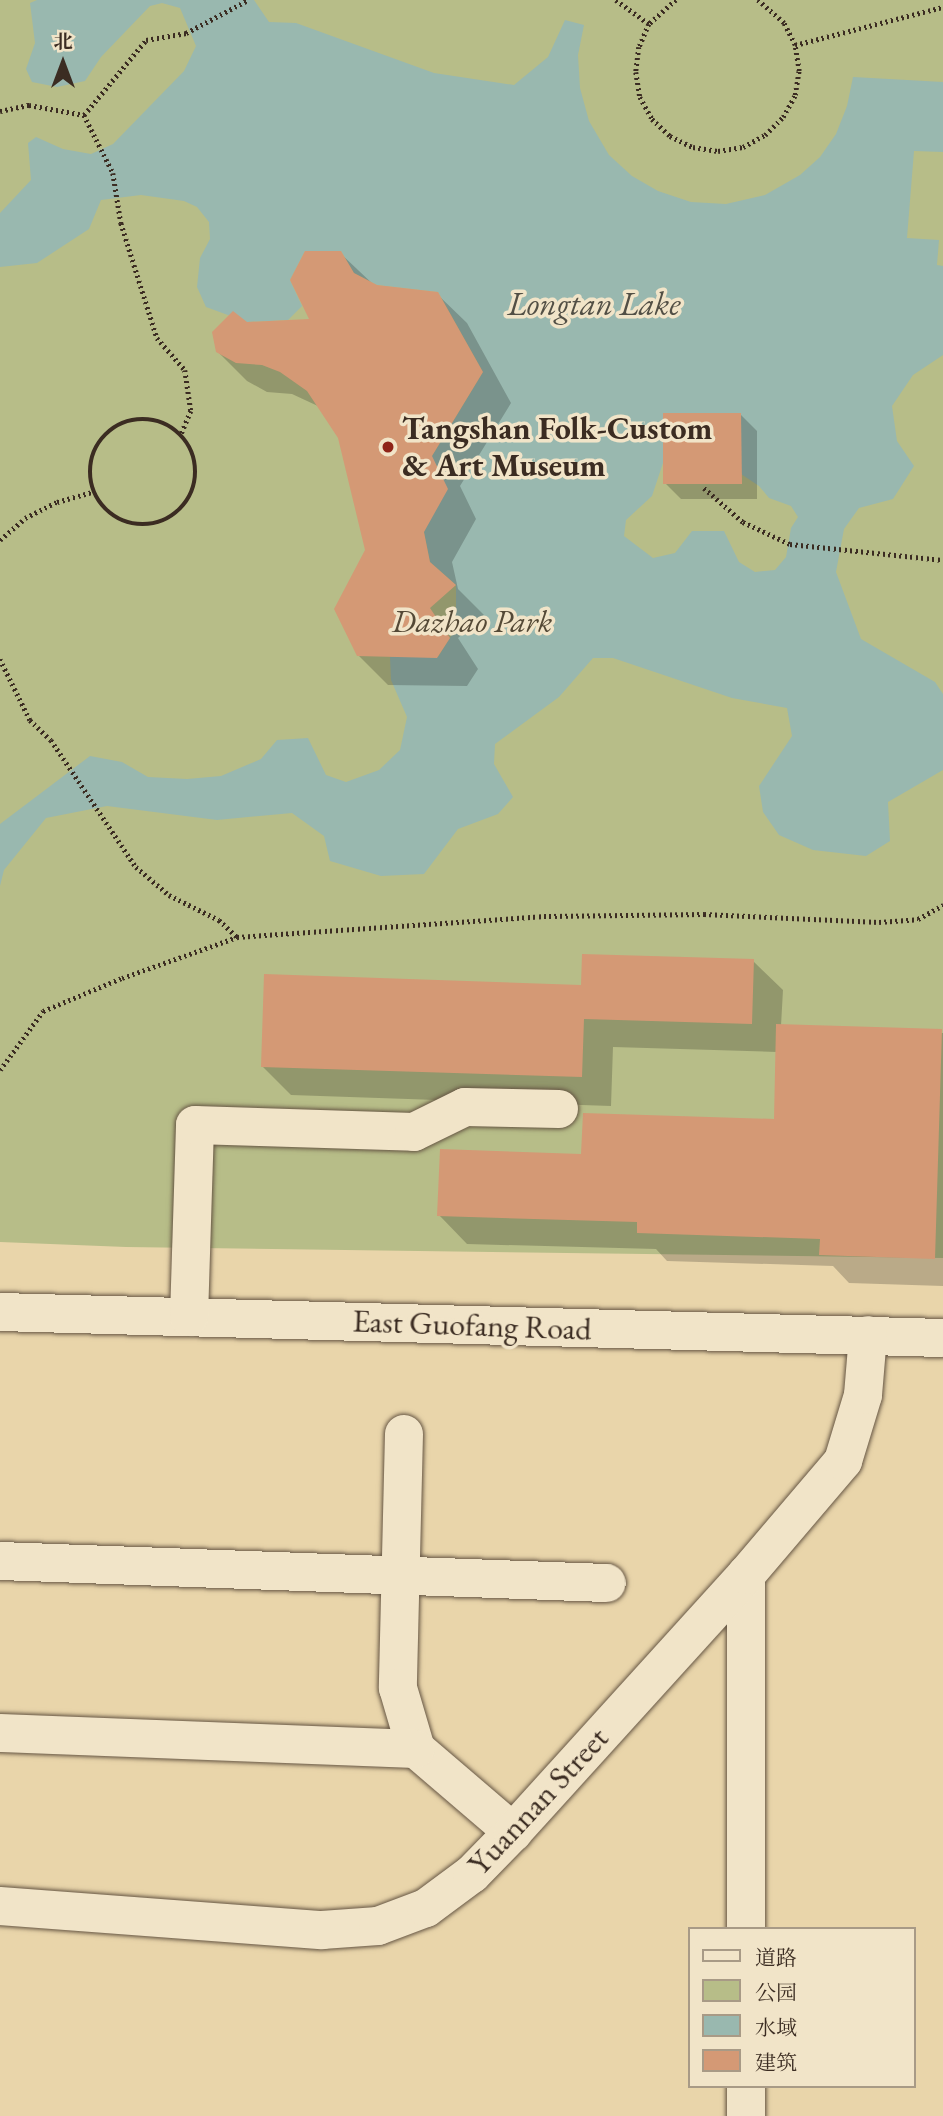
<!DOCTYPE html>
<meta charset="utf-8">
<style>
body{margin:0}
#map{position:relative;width:943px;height:2116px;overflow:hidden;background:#e9d5aa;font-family:"EB Garamond","Noto Serif SC",serif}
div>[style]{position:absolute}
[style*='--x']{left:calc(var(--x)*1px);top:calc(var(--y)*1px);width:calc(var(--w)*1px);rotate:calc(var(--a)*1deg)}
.green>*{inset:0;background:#b7bd88}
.water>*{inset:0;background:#99b8af}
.shadow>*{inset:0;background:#0003}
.building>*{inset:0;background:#d49975}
.path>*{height:4.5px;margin-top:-2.25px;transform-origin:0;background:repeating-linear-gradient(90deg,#3b2c22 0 2px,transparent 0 5.5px)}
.path>.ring{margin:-2.25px;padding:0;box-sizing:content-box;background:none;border:4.5px solid #3b2c22;border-radius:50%}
.roads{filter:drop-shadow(0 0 2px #665644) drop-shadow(0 0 2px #665644)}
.minor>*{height:38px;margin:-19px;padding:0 19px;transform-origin:19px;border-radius:19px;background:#f1e4c8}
.dots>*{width:19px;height:19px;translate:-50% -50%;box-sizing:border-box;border:4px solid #f1e4c8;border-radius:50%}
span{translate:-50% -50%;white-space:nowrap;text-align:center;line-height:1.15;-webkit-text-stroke:7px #f1e4c8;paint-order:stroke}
.poi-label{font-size:32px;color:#3b2c22;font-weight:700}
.left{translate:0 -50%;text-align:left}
.park-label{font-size:32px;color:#544936;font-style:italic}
.street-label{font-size:32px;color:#3b2c22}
.water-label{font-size:33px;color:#524f45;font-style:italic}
.legend{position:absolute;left:688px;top:1927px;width:228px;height:161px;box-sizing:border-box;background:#f1e4c8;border:2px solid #a89a86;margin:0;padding:9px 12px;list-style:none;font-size:21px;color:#3b2c22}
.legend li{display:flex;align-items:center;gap:14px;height:35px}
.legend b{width:35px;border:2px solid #a89a86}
.north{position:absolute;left:28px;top:28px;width:70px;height:70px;-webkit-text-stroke:5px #f1e4c8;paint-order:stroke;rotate:0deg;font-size:19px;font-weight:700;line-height:28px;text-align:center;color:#3b2c22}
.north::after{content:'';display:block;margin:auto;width:24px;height:32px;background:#3b2c22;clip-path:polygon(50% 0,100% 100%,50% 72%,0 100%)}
</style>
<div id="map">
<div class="green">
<div style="clip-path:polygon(0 0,943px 0,943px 1258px,126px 1247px,0 1242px)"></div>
</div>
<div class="water">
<div style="clip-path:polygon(evenodd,37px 0,254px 0,269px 22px,296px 23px,434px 73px,514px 85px,548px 57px,565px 20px,584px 25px,578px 55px,580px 88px,589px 121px,609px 155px,632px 176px,658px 191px,691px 202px,726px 204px,765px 195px,800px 175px,820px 157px,836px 134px,847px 106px,853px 77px,943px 82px,943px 152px,914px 151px,907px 238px,939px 240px,937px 265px,943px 266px,943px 355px,913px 375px,892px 406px,897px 441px,914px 466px,893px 499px,859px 508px,844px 529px,836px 572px,861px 639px,935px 682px,943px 694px,943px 770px,888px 802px,890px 841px,866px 856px,813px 850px,779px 835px,763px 812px,759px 786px,792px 736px,787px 708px,732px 698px,613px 658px,593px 658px,559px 697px,495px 744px,494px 764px,513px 797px,498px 814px,458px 829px,424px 874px,381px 876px,330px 861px,324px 836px,292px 813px,217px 820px,107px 806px,46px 818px,4px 870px,0 886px,0 824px,90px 756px,122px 762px,148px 777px,187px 779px,221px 776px,261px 759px,277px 740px,308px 738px,326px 775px,346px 782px,379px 770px,400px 750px,407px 717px,391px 680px,390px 657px,438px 657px,453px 633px,456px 607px,456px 585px,430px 562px,424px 532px,433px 513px,432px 456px,483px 372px,438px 292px,377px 285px,354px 273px,341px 251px,305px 251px,290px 280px,302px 306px,288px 320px,247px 322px,206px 307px,197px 287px,200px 258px,210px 239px,209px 222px,197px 207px,184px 201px,141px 195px,101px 200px,89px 229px,37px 263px,0 267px,0 213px,31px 180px,28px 143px,36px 137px,63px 149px,91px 154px,113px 144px,184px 71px,196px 46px,180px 8px,162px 3px,150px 6px,101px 57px,85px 81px,57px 87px,32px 82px,26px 69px,35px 43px,30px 3px,37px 0,741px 413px,741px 474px,759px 486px,769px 498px,791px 506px,798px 517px,791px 528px,786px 557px,775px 570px,755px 572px,739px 562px,724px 531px,692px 531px,675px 553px,653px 558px,624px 536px,626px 520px,652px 496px,664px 460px,741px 413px)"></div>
</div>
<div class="shadow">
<div style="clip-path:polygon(340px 253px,376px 287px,437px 294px,467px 323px,511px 403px,460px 486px,476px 519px,452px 562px,458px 589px,484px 615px,458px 638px,478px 669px,467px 686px,388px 685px,358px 655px,366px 550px,339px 437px,320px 407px,292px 394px,267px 392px,247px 381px,218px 352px,247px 324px,311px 321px)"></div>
<div style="clip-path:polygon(741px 415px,757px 431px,757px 499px,681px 499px,665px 483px)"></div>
<div style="clip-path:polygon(753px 961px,783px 990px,781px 1026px,943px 1033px,943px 1286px,849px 1283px,833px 1266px,667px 1261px,656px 1249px,467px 1244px,439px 1215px,583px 1156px,775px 1121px,777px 1052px,613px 1047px,611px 1106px,291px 1095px,262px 1066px,582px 987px)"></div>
</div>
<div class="building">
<div style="clip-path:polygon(305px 251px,341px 251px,354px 273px,377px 285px,438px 292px,483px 372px,432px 456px,448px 489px,424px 532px,430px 562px,456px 585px,430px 608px,450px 638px,437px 658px,357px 656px,334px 609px,365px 550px,338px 438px,307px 391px,280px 372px,262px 365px,236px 363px,216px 352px,212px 332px,233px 311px,247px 322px,309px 319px,290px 280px)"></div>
<div style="clip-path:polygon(663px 413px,741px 413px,742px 484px,663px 484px)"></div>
<div style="clip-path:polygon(582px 954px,754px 959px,752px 1024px,584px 1019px,582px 1077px,261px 1067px,264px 974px,581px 985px)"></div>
<div style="clip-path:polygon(776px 1024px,942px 1029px,935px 1259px,819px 1255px,820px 1239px,637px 1233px,637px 1222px,437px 1216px,440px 1149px,581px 1154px,583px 1113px,774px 1119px)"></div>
</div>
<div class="path">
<div style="--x:616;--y:0;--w:41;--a:36"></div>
<div style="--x:676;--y:0;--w:36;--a:138"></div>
<div style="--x:649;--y:24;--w:25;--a:113"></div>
<div style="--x:639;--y:47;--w:25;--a:97"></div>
<div style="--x:636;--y:72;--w:25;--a:81"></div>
<div style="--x:640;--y:97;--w:25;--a:61"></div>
<div style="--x:652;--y:119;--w:25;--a:43"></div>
<div style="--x:670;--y:136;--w:25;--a:26"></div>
<div style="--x:693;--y:147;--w:25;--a:9"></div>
<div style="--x:718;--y:151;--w:25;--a:-9"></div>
<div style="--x:743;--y:147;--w:25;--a:-29"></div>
<div style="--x:765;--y:135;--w:25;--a:-45"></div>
<div style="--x:783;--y:117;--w:25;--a:-61"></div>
<div style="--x:795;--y:95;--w:24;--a:-81"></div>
<div style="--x:799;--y:71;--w:26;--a:-99"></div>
<div style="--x:795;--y:45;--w:25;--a:-117"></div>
<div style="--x:784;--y:23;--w:35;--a:-139"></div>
<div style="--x:795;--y:45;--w:153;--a:-14.4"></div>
<div style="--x:0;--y:111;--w:30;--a:-12"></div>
<div style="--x:29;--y:105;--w:56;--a:10.3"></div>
<div style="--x:84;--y:115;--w:97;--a:-50.4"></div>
<div style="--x:146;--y:40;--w:41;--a:-9.9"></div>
<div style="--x:186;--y:33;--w:70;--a:-28"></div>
<div style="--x:84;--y:115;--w:65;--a:63.4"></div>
<div style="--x:113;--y:173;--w:51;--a:80.9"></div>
<div style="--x:121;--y:223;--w:121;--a:72.6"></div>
<div style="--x:157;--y:338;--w:43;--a:48.8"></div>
<div style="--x:185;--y:370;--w:41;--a:81.7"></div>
<div style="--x:191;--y:411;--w:25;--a:113"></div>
<div class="ring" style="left:90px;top:419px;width:101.5px;height:101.5px"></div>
<div style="--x:704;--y:488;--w:52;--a:41.1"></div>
<div style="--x:743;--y:522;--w:52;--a:25.1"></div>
<div style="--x:790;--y:544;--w:154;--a:6"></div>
<div style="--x:0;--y:540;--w:33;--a:-41"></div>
<div style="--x:25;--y:518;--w:36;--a:-27"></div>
<div style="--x:57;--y:502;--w:37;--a:-16"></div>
<div style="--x:0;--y:659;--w:68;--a:63.8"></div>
<div style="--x:30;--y:720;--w:29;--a:44"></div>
<div style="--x:51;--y:740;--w:153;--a:56.2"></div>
<div style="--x:136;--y:867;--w:43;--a:40.3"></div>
<div style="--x:169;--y:895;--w:56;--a:26.6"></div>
<div style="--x:219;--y:920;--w:25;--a:43"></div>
<div style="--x:0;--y:1070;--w:73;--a:-53.9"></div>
<div style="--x:43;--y:1011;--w:86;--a:-22.7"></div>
<div style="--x:122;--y:978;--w:122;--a:-19.6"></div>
<div style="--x:237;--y:937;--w:313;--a:-3.9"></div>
<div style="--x:549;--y:916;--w:155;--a:-0.7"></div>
<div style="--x:704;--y:914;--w:175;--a:2.6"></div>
<div style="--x:879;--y:922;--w:39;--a:-4"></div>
<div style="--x:918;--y:919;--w:29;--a:-29"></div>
</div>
<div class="roads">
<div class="minor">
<div style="--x:0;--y:1312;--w:943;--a:1.58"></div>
<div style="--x:189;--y:1317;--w:192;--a:-88.2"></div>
<div style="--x:195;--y:1125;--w:219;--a:1.8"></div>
<div style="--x:414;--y:1132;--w:57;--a:-26.1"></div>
<div style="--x:465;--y:1107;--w:94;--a:1.2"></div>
<div style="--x:404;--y:1434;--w:254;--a:91.4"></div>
<div style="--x:398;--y:1688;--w:64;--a:73.6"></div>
<div style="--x:416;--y:1749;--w:128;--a:40.6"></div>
<div style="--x:0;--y:1561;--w:607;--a:2.08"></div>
<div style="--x:746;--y:1575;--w:354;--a:90"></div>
<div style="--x:0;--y:1733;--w:416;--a:2.2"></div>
<div style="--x:0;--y:1906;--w:323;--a:4.3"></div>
<div style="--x:322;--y:1930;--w:56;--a:-4.1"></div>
<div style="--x:378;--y:1926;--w:51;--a:-20.6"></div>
<div style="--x:426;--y:1908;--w:57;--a:-36.5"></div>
<div style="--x:472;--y:1874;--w:59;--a:-45.7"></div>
<div style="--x:513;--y:1832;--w:347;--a:-47.8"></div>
<div style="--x:746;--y:1575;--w:150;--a:-49.6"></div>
<div style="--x:843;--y:1461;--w:69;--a:-73.1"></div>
<div style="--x:863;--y:1395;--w:60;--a:-85.2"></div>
<div style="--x:746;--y:2086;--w:30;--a:90"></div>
</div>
</div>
<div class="dots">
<div style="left:388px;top:447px;background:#8f2418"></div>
</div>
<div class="poi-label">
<span class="left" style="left:402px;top:447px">Tangshan Folk-Custom<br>&amp; Art Museum</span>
</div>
<div class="park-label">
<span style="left:472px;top:621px">Dazhao Park</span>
</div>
<div class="street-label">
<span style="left:472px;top:1325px;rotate:2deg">East Guofang Road</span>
<span style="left:538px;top:1801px;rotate:-47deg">Yuannan Street</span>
</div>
<div class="water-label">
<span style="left:594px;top:304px">Longtan Lake</span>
</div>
<ul class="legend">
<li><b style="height:9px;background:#f1e4c8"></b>道路</li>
<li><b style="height:19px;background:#b7bd88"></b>公园</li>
<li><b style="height:19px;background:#99b8af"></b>水域</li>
<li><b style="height:19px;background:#d49975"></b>建筑</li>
</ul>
<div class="north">北</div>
</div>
